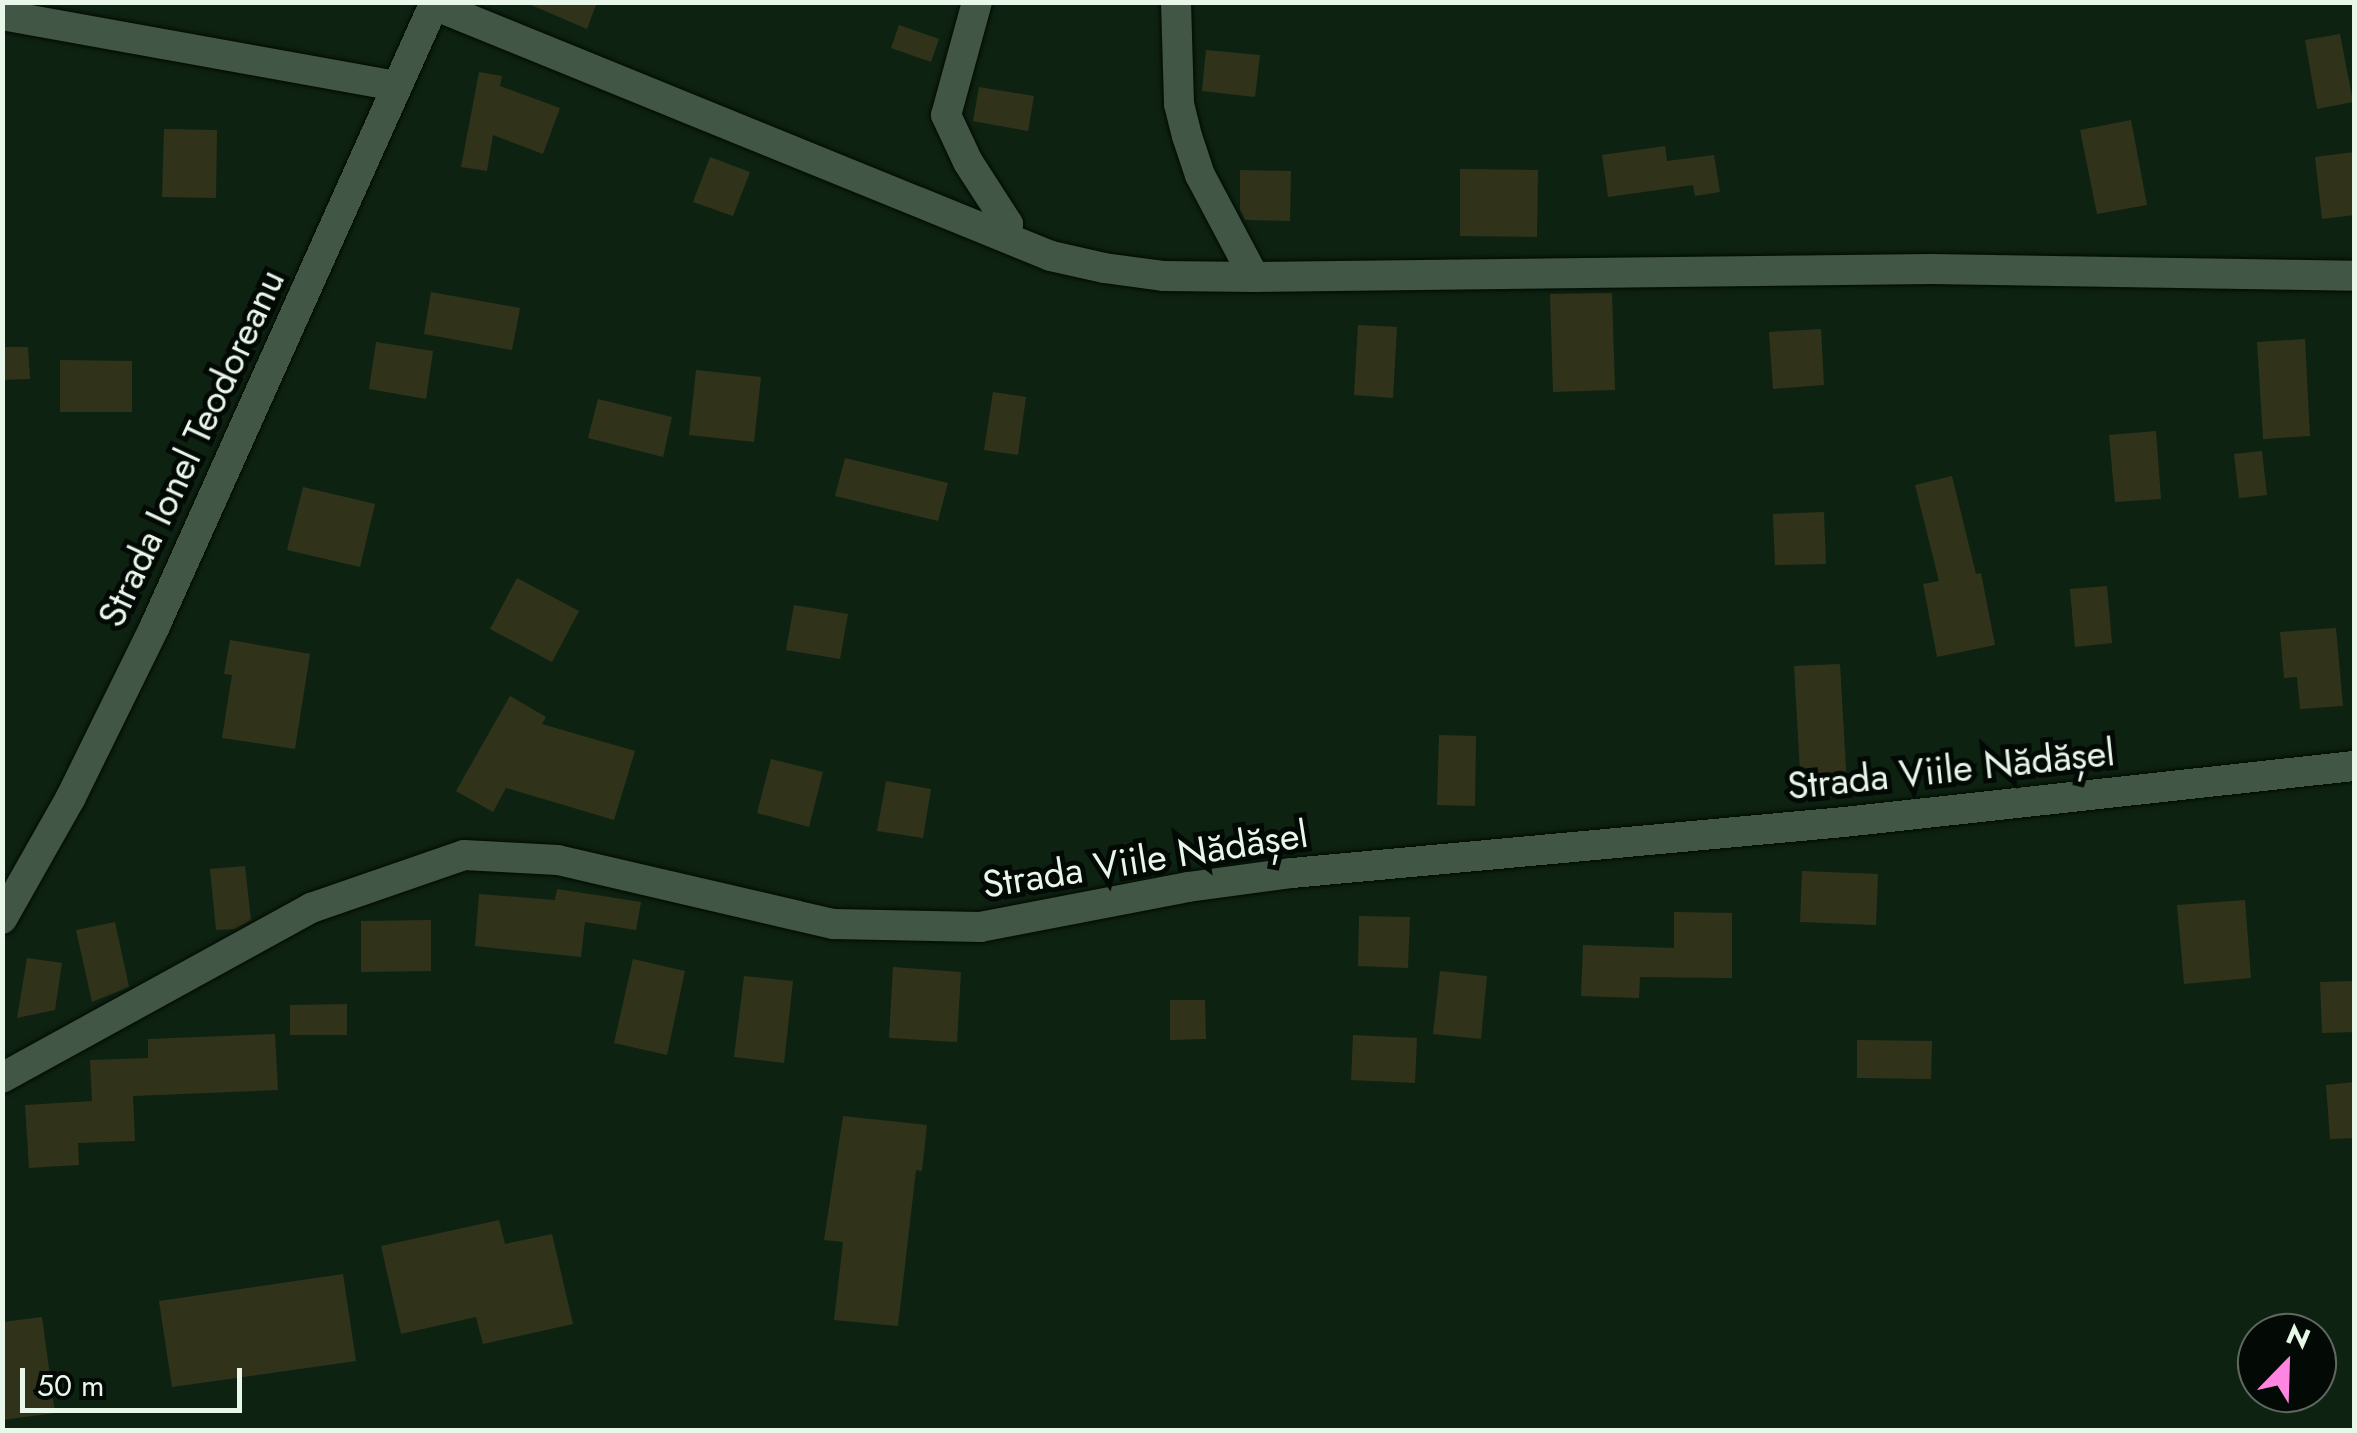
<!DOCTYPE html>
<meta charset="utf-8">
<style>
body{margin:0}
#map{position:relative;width:2357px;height:1433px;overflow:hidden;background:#0e2212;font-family:Jost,sans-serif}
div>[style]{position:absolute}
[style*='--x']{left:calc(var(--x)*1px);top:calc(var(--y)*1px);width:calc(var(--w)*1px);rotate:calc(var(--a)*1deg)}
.building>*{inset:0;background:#30331a}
.roads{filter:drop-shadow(0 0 2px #000b01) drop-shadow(0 0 2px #000b01)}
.street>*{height:30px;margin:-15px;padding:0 15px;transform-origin:15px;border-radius:15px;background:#415644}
span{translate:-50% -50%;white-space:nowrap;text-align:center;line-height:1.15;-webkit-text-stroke:10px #030904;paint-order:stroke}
.street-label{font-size:38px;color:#e9f6ea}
.frame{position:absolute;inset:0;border:5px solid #e9f6ea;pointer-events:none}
.north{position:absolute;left:2237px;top:1313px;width:100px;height:100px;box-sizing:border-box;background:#030904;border:2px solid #5f6860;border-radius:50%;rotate:23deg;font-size:28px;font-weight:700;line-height:40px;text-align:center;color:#e9f6ea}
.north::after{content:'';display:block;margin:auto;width:35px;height:45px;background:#fe85e0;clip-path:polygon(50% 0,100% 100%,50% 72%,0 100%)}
.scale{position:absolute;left:20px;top:1368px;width:222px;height:45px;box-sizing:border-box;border:5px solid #e9f6ea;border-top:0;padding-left:12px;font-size:30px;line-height:35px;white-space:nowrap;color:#e9f6ea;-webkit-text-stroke:8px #030904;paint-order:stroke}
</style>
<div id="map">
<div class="building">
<div style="clip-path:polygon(524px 2px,597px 2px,587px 29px)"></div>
<div style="clip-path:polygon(899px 25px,939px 39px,931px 62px,891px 48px)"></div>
<div style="clip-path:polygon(2340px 34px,2353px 102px,2317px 109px,2305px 40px)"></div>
<div style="clip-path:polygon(1206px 50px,1260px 55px,1255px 97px,1202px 91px)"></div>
<div style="clip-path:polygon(479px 72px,502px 76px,500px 86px,560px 108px,543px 154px,493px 135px,487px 171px,461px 167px)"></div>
<div style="clip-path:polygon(979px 87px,1034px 96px,1028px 131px,973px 121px)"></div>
<div style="clip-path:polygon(2131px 120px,2147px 205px,2097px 214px,2080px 130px)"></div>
<div style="clip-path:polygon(164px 129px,217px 130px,216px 198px,162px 197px)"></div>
<div style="clip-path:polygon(1665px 146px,1667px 161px,1714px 155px,1720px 192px,1695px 196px,1693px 185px,1608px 197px,1602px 155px)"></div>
<div style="clip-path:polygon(2354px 152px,2354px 215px,2322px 219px,2315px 157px)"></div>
<div style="clip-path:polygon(710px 157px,750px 172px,733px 216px,693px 202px)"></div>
<div style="clip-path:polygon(1460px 169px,1538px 170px,1537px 237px,1460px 236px)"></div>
<div style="clip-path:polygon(1240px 170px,1291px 171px,1290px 221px,1245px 220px,1240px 210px)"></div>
<div style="clip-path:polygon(431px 292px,520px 308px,512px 350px,424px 334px)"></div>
<div style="clip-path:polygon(1612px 293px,1615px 390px,1553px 392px,1550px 294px)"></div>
<div style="clip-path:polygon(1358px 325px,1397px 327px,1393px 398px,1354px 395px)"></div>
<div style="clip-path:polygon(1821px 329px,1824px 385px,1773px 389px,1769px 332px)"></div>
<div style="clip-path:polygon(2305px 339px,2310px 436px,2263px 439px,2257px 342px)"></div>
<div style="clip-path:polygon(376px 342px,433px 351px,426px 399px,369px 389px)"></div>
<div style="clip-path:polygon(2px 347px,28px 347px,30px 379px,2px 380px)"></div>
<div style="clip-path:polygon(60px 360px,132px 361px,132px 412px,60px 412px)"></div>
<div style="clip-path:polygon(696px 370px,761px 377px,754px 442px,689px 435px)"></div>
<div style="clip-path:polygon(993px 392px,1026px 397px,1018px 455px,984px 450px)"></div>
<div style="clip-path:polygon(598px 399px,672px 417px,663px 457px,588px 438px)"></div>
<div style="clip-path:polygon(2156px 431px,2161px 499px,2115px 502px,2109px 435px)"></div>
<div style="clip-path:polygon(2262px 451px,2267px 495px,2239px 498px,2234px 454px)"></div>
<div style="clip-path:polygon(845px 458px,948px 483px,938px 521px,835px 496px)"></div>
<div style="clip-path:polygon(1952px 476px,1976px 574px,1981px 573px,1995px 645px,1937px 657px,1923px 584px,1939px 581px,1915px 485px)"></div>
<div style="clip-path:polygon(303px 487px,375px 504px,360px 567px,287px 550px)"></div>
<div style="clip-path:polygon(1824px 512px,1826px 564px,1775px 565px,1773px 514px)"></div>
<div style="clip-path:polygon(517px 578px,579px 611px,552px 662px,490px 629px)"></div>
<div style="clip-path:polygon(2107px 586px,2112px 643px,2075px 647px,2070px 589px)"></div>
<div style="clip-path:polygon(794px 605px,848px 614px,840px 659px,786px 650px)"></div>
<div style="clip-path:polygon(2336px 628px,2343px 706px,2300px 709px,2297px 677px,2284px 678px,2280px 632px)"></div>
<div style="clip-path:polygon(230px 640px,310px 654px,295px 749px,222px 738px,232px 675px,224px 674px)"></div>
<div style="clip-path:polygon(1840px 664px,1847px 786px,1801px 789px,1794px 666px)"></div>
<div style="clip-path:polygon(510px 696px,546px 717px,542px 724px,635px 751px,614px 820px,506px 788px,493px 812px,456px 791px)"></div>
<div style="clip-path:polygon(1439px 735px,1476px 736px,1475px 806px,1437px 805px)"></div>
<div style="clip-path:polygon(771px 759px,823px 772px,809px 827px,757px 813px)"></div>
<div style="clip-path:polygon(886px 781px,931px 789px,923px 838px,877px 831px)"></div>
<div style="clip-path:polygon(245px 866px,251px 920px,235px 929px,216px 930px,210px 869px)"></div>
<div style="clip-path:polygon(1802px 871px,1878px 874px,1876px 925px,1800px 922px)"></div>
<div style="clip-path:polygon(557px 889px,641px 902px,636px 930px,585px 922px,581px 957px,475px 946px,479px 894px,555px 900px)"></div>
<div style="clip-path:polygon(2245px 900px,2251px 978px,2184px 984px,2177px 905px)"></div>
<div style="clip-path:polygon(1674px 912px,1732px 913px,1732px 978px,1640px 977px,1639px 998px,1581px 996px,1583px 945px,1674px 948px)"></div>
<div style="clip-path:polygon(1359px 916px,1410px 917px,1408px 968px,1358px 966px)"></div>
<div style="clip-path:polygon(431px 920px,431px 971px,361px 972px,361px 921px)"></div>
<div style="clip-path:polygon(115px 922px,129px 987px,92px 1002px,76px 930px)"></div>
<div style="clip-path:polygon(27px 958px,62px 963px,55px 1010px,17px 1018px)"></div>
<div style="clip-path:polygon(633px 959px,685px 971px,667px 1055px,614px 1043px)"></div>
<div style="clip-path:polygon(893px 967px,961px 972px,957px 1042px,889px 1038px)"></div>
<div style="clip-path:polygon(1440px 971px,1487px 976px,1481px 1039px,1433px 1034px)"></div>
<div style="clip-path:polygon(744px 976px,793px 981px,784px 1063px,734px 1057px)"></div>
<div style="clip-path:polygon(2354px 981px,2354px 1032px,2322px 1033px,2320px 982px)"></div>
<div style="clip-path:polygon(1170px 1000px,1205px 1000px,1206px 1039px,1170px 1040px)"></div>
<div style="clip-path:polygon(347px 1004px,347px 1035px,290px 1035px,290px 1005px)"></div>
<div style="clip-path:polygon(275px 1034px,278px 1090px,133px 1096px,135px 1141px,78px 1143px,79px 1165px,29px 1168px,25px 1105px,92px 1101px,90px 1060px,148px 1058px,148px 1039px)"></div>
<div style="clip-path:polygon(1353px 1035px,1417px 1038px,1415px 1083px,1351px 1080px)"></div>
<div style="clip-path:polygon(1857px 1040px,1932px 1041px,1931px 1079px,1857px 1078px)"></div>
<div style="clip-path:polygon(2354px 1082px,2354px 1138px,2330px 1139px,2326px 1085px)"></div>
<div style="clip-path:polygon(843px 1116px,927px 1125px,922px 1171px,916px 1170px,898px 1326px,834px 1320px,843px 1242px,824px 1240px)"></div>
<div style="clip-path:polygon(499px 1220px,505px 1244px,552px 1234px,573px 1324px,483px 1344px,476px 1317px,401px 1334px,381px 1246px)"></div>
<div style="clip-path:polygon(343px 1274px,356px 1361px,172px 1387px,159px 1301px)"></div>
<div style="clip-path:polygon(42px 1317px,55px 1413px,2px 1420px,2px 1322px)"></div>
</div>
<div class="roads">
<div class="street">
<div style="--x:977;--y:2;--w:117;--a:105.3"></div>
<div style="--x:946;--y:115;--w:52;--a:64.9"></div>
<div style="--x:968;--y:162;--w:74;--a:57.2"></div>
<div style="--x:1008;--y:224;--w:12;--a:104"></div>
<div style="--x:1176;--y:2;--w:102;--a:88.3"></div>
<div style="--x:1179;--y:104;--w:33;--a:76"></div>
<div style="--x:1187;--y:136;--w:41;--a:71.6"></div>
<div style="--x:1200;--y:175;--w:115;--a:62.1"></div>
<div style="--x:434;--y:5;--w:666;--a:22.14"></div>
<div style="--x:1051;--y:256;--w:54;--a:12.8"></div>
<div style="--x:1104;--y:268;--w:61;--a:7.6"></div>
<div style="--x:1164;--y:276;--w:90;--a:0.6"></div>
<div style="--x:1254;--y:277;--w:677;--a:-0.68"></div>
<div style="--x:1931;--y:269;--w:423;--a:0.9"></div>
<div style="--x:2;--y:15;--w:401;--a:10.2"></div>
<div style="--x:2;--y:919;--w:140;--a:-60.5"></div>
<div style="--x:71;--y:797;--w:191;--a:-63.8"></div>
<div style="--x:155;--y:626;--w:684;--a:-65.83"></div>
<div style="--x:2;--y:1078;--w:353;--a:-28.8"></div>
<div style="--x:311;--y:908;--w:162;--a:-19.1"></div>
<div style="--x:464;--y:855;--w:94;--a:3"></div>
<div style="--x:558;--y:860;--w:283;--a:13.1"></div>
<div style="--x:834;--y:924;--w:146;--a:1.2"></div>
<div style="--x:980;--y:927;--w:212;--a:-10.9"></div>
<div style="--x:1188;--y:887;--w:105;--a:-7.7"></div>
<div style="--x:1292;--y:873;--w:554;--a:-5.28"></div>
<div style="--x:1844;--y:822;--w:513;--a:-6.27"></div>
</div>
</div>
<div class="street-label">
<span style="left:191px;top:448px;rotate:-65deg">Strada Ionel Teodoreanu</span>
<span style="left:1951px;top:769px;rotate:-6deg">Strada Viile Nădășel</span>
<span style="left:1145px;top:859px;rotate:-9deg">Strada Viile Nădășel</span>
</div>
<div class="frame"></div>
<div class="north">N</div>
<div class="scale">50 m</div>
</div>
